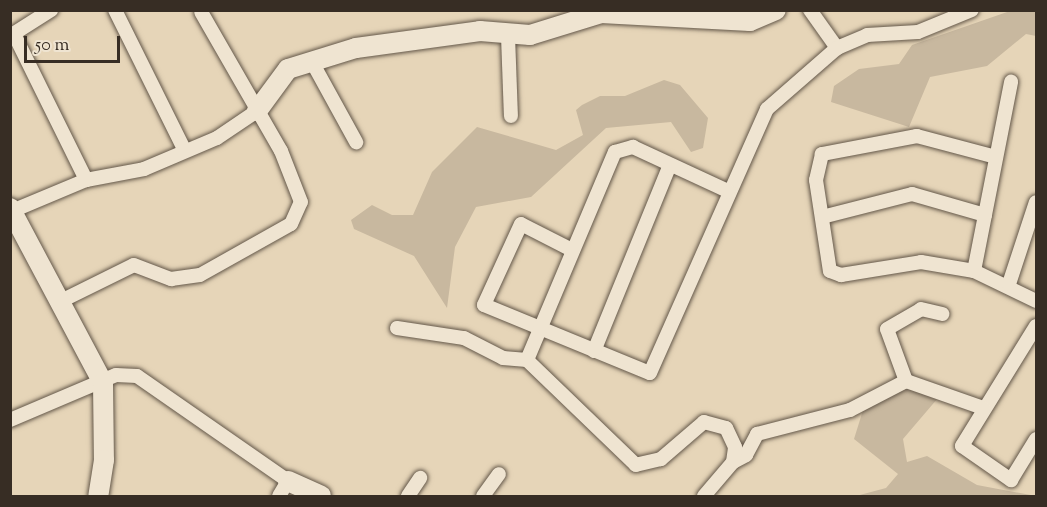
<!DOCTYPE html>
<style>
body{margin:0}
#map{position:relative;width:1047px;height:507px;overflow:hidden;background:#e6d5b8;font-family:"Sorts Mill Goudy",serif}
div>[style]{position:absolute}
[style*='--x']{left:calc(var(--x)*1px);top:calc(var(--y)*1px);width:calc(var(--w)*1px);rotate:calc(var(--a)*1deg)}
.green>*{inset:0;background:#c8b89f}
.roads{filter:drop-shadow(0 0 2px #635749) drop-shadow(0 0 2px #635749)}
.street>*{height:14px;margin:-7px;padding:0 7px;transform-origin:7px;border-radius:7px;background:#efe4d1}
.secondary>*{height:20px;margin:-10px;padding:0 10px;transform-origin:10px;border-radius:10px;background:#efe4d1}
span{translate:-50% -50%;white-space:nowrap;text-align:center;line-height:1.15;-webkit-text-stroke:4.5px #efe4d1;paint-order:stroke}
.frame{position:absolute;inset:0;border:12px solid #372d24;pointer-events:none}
.scale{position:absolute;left:24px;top:36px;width:96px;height:27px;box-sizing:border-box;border:3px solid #372d24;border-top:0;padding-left:8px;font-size:18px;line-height:21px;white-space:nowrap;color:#372d24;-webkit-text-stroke:4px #efe4d1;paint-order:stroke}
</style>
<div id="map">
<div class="green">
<div style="clip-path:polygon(1010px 11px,1036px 11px,1036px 36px,1026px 34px,987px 66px,930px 77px,909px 127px,831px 102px,834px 86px,859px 69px,899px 64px,912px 45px)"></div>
<div style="clip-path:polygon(664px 80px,680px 85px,708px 118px,703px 148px,691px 152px,671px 122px,606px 128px,531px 197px,476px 207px,455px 247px,447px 308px,414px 256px,354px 229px,351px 220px,372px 205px,392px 215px,413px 215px,432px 172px,477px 127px,556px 150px,583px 135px,576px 110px,582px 105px,600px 96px,625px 96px)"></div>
<div style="clip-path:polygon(905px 386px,938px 398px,903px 439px,907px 462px,927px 456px,977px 485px,1036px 496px,856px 496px,886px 488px,898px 474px,854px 439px,864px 407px)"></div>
</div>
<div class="roads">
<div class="street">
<div style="--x:115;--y:10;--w:157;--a:63.6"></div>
<div style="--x:810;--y:10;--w:47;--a:54.6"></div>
<div style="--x:14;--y:34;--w:163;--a:63.7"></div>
<div style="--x:10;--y:36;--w:49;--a:-32.4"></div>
<div style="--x:508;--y:36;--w:80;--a:87.9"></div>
<div style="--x:311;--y:60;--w:94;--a:61.2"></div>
<div style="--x:996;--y:157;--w:82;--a:-165.1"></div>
<div style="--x:917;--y:136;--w:97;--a:169.3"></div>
<div style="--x:822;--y:154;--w:27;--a:103"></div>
<div style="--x:816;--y:180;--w:92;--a:81.3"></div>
<div style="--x:830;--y:271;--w:12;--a:20"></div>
<div style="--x:841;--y:275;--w:81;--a:-9.2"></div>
<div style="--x:921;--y:262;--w:54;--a:9.6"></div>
<div style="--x:974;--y:271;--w:69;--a:25.8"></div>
<div style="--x:12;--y:211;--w:80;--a:-22.7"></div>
<div style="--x:86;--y:180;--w:59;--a:-10.7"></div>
<div style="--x:144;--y:169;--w:79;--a:-23"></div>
<div style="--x:217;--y:138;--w:48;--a:-34"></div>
<div style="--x:822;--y:217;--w:93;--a:-14.3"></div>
<div style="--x:912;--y:194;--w:76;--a:16"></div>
<div style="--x:572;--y:250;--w:57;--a:-153"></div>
<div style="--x:521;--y:224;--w:89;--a:114.6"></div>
<div style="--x:484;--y:305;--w:179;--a:22.3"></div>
<div style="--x:650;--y:373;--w:289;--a:-66.1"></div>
<div style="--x:767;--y:109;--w:93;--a:-41.1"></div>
<div style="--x:837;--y:48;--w:33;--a:-23"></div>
<div style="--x:867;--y:35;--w:51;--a:-3.4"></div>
<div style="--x:918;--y:32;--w:58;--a:-22.2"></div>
<div style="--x:974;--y:271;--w:193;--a:-78.9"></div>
<div style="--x:1009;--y:284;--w:86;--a:-71.8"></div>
<div style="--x:61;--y:301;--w:81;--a:-26.3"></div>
<div style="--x:134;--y:265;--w:40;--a:21"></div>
<div style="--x:171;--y:279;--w:29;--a:-8"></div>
<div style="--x:200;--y:275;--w:104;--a:-29.3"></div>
<div style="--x:291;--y:224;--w:24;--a:-66"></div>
<div style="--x:301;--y:202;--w:55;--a:-111.4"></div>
<div style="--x:281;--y:151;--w:160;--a:-119.9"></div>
<div style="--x:1036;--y:326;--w:141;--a:121.7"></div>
<div style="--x:962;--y:446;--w:60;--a:34.8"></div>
<div style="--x:1011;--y:480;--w:48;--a:-58.6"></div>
<div style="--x:397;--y:328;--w:68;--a:8.5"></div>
<div style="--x:464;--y:338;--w:44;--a:27.1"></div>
<div style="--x:503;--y:358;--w:24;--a:5"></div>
<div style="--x:594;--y:351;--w:201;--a:-67.8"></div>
<div style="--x:906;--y:381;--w:82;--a:19.3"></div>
<div style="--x:10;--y:420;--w:115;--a:-23"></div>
<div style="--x:116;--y:375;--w:21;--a:3"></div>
<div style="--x:137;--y:376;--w:184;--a:34.8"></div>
<div style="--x:288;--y:481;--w:17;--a:121"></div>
<div style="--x:733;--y:462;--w:15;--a:-28"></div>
<div style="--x:746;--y:455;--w:24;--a:-62"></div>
<div style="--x:757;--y:434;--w:96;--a:-14.5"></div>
<div style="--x:850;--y:410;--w:63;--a:-27.4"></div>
<div style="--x:906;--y:381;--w:55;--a:-110.1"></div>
<div style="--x:887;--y:329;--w:39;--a:-30"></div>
<div style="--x:921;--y:309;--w:22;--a:13"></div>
<div style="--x:408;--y:496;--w:22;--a:-56"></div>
<div style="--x:483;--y:496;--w:27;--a:-54"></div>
<div style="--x:704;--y:496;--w:45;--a:-49.5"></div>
<div style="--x:733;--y:462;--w:15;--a:-82"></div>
<div style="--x:735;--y:447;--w:21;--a:-115"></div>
<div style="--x:726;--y:428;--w:23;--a:-165"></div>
<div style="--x:704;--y:422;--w:57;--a:139.3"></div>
<div style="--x:661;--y:459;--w:26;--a:167"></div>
<div style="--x:636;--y:465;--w:151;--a:-136.1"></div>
<div style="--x:527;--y:360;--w:226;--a:-67.1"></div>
<div style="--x:615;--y:152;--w:19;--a:-16"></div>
<div style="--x:633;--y:147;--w:105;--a:24.9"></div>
</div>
<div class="secondary">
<div style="--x:257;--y:111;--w:52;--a:-53.6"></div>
<div style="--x:288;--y:69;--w:71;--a:-17.2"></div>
<div style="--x:356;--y:48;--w:125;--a:-7.8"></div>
<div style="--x:480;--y:31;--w:50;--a:4.6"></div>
<div style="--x:530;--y:35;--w:74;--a:-17.2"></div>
<div style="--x:601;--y:13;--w:149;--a:3.1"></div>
<div style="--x:750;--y:21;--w:28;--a:-23"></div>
<div style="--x:10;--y:208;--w:198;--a:62"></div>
<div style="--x:103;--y:383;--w:77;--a:89.3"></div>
<div style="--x:104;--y:460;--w:36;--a:99"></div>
<div style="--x:288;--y:481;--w:36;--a:24"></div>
</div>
</div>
<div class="frame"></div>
<div class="scale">50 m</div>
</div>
